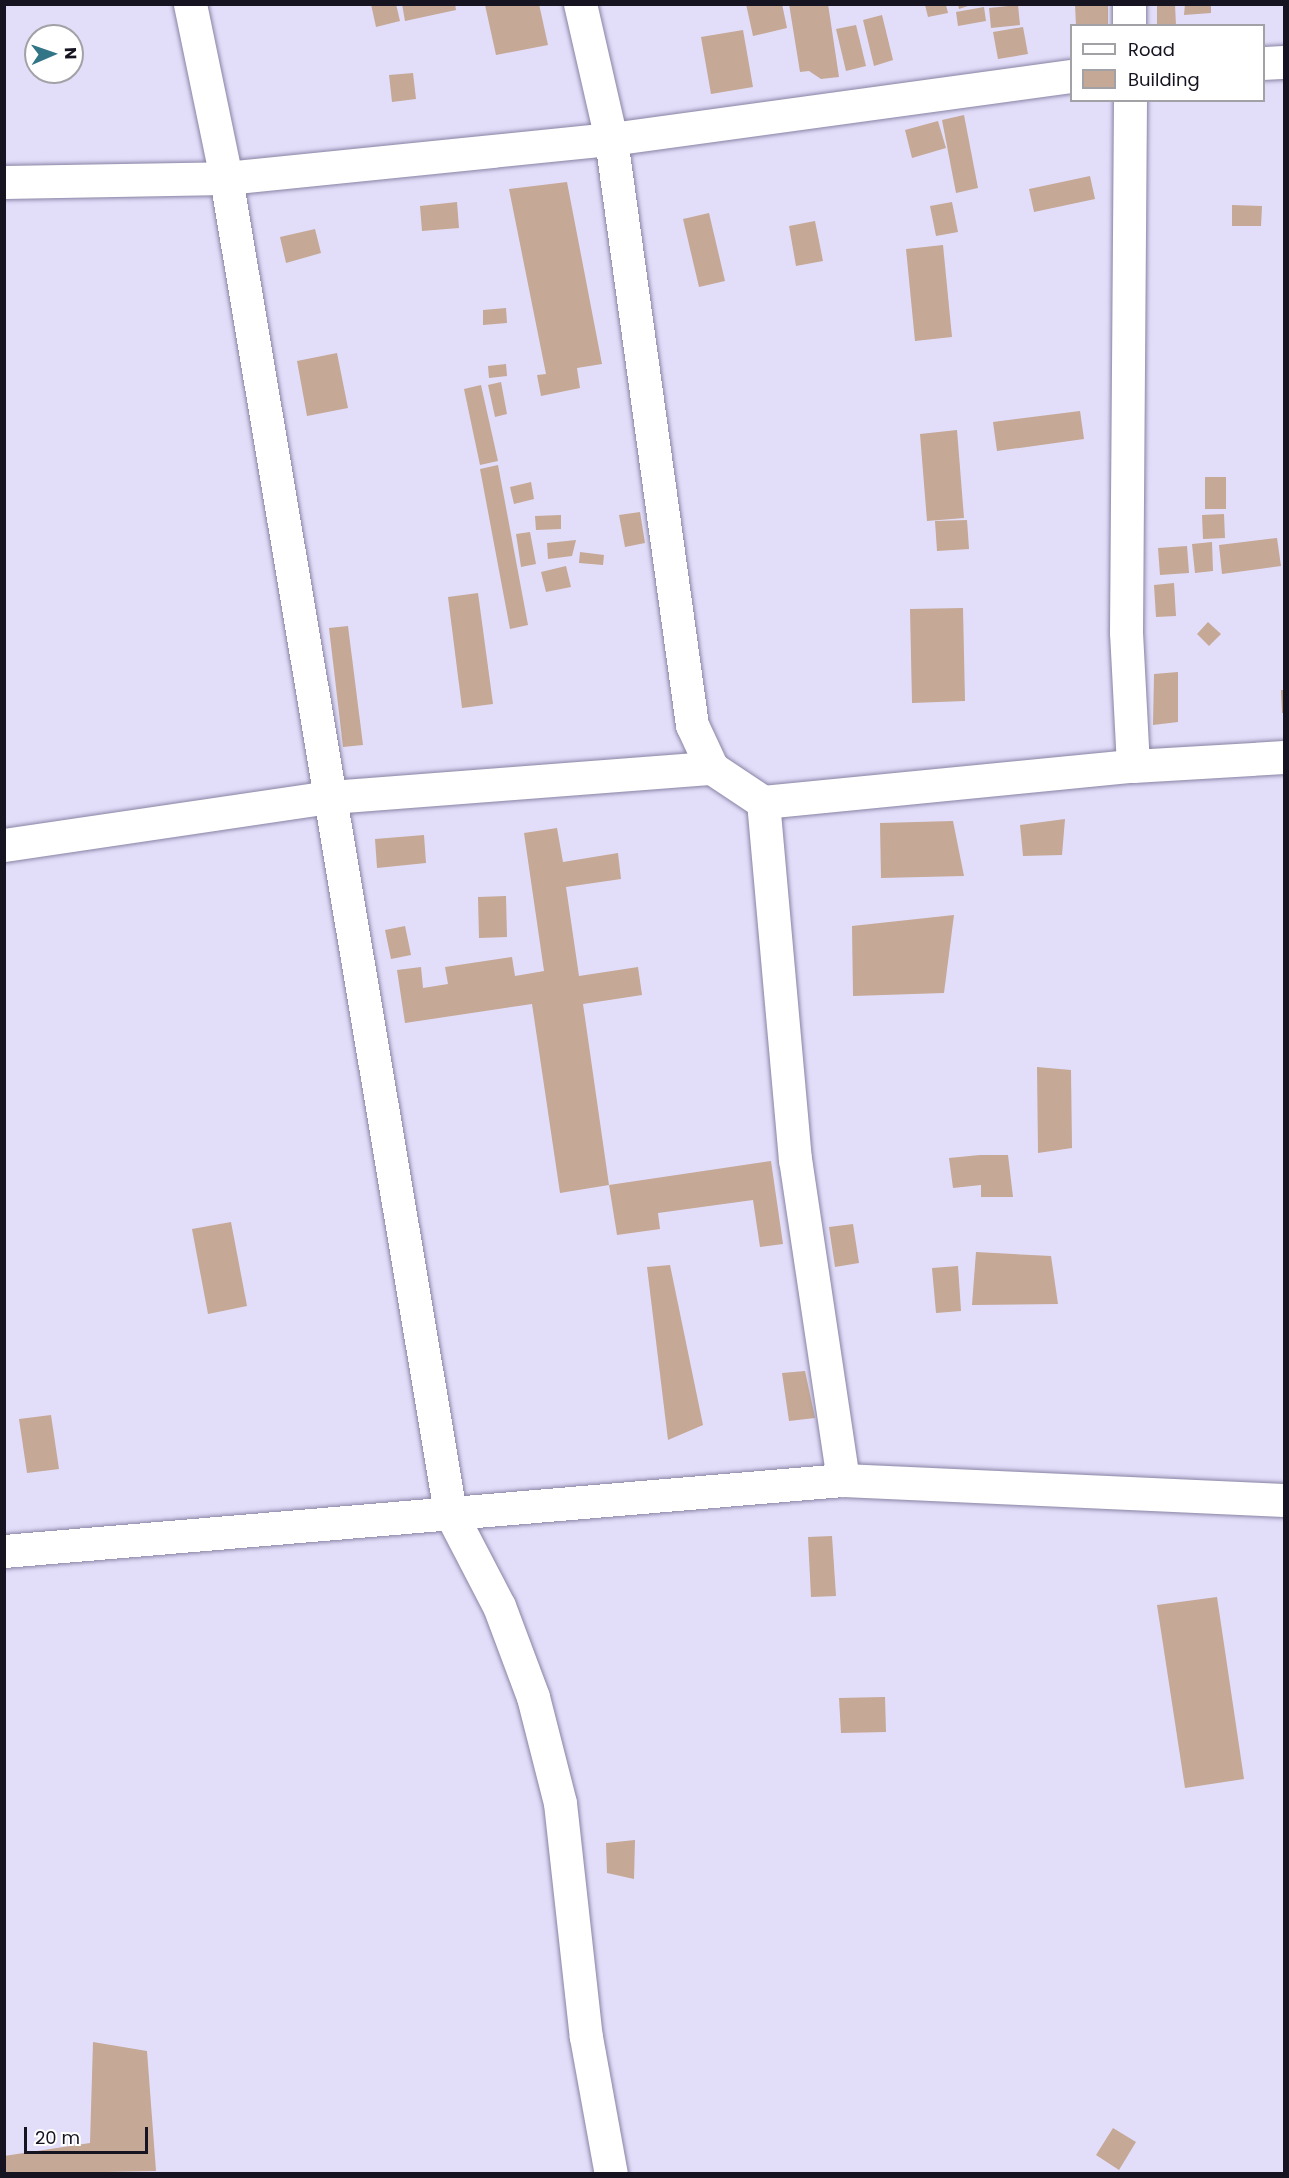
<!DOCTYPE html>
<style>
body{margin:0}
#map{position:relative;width:1289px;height:2178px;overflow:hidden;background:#e2defa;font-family:Poppins,sans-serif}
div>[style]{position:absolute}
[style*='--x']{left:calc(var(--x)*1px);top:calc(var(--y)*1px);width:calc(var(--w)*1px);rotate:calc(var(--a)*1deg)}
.building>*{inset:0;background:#c5a895}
.roads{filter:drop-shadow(0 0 2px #8883a3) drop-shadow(0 0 2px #8883a3)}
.minor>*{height:33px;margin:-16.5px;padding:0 16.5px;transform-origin:16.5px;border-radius:16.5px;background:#fff}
span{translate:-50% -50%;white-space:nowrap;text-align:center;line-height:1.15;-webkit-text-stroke:5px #fff;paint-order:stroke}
.frame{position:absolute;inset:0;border:6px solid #161420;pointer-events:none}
.legend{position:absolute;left:1070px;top:24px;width:195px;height:78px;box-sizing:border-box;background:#fff;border:2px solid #a2a1a6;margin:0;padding:8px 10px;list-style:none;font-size:18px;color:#161420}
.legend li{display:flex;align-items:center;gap:12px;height:30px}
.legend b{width:30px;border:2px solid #a2a1a6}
.north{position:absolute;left:24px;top:24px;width:60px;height:60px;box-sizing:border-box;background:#fff;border:2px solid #a2a1a6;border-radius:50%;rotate:88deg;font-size:16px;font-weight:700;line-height:24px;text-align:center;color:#161420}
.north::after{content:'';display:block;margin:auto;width:21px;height:27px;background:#327586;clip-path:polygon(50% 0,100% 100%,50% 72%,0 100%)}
.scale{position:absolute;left:24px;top:2127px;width:124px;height:27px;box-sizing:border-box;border:3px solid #161420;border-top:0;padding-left:8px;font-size:18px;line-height:21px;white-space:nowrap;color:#161420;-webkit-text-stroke:4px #fff;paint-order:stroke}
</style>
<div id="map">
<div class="building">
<div style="clip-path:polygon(371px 4px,396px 4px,400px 21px,376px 27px)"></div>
<div style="clip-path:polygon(402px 4px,455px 4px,456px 10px,405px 21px)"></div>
<div style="clip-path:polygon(539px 4px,548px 45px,496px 55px,485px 5px)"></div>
<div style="clip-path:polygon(746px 4px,782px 4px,787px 28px,753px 36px)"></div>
<div style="clip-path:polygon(789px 4px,828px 4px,839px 77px,821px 79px,809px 71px,800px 72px)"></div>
<div style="clip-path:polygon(958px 4px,971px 4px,971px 5px,959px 9px)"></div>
<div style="clip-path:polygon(1075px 4px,1108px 4px,1108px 26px,1076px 26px)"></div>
<div style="clip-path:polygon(1157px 4px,1175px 4px,1176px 26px,1157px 26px)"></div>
<div style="clip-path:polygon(1185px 4px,1211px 4px,1211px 13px,1184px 15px)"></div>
<div style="clip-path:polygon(925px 5px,946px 5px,948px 13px,928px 17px)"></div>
<div style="clip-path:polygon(1018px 5px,1020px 25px,991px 28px,989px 8px)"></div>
<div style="clip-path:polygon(984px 7px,986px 21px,958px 26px,956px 12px)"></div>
<div style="clip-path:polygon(882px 15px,893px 60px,874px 66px,863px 20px)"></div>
<div style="clip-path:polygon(856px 25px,866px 66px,846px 71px,836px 29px)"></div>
<div style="clip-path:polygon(1023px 27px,1028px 54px,998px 59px,993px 32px)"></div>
<div style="clip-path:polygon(743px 30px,753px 87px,711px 94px,701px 37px)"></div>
<div style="clip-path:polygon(413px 73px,416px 99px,392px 102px,389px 75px)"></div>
<div style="clip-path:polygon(964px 115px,978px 188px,956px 193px,942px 120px)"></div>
<div style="clip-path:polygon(938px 121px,946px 148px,912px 158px,905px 130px)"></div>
<div style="clip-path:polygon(1090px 176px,1095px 199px,1034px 212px,1029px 189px)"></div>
<div style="clip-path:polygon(567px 182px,602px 364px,577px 368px,580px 388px,541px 396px,537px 375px,546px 374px,509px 189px)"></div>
<div style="clip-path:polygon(457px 202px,459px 228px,422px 231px,420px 206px)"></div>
<div style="clip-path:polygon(952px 202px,958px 232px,936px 236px,930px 206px)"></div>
<div style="clip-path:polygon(1232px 205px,1262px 206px,1261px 226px,1232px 226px)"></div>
<div style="clip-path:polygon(709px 213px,725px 281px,699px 287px,683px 219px)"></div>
<div style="clip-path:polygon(815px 221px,823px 261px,796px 266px,789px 226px)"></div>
<div style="clip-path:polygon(315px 229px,321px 253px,286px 263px,280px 237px)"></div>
<div style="clip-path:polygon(943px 245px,952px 337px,915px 341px,906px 249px)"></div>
<div style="clip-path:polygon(506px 308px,507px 323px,483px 325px,483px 310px)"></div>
<div style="clip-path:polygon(337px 353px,348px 408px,307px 416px,297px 361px)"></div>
<div style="clip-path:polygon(506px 364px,507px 376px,489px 378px,488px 366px)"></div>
<div style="clip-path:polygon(501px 382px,507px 414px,495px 417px,488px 385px)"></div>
<div style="clip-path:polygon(481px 385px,498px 461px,480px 465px,464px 389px)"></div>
<div style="clip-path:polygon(1080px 411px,1084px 439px,997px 451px,993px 422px)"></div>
<div style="clip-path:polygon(957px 430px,964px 518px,927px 521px,920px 434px)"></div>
<div style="clip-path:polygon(498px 465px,528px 625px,510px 629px,480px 469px)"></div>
<div style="clip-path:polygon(1205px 477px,1226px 477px,1226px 509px,1205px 509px)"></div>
<div style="clip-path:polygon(531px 482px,534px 499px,514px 504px,510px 487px)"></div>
<div style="clip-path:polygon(640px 512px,645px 543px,625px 547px,619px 515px)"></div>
<div style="clip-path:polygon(1224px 514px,1225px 538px,1203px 539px,1202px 515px)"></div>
<div style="clip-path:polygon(561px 515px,561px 529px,536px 530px,535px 516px)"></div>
<div style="clip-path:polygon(967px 520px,969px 549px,937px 551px,935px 521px)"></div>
<div style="clip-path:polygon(530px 532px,536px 564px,521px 567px,516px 534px)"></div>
<div style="clip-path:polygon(1277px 538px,1281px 566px,1222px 574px,1219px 545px)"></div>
<div style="clip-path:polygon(576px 540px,572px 556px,548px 559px,547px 543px)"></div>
<div style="clip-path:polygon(1212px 542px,1213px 571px,1195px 573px,1192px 544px)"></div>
<div style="clip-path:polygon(1187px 546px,1189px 573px,1160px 575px,1158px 548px)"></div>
<div style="clip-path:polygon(580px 552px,604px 555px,603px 565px,579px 563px)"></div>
<div style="clip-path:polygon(566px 566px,571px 587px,546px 592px,541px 572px)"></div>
<div style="clip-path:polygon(1174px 583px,1176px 616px,1156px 617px,1154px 585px)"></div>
<div style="clip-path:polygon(478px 593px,493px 704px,462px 708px,448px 597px)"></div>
<div style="clip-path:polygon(963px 608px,965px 701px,912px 703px,910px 609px)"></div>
<div style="clip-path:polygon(1208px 622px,1221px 634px,1209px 646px,1197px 634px)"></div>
<div style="clip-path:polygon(348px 626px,363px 745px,343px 747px,329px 628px)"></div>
<div style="clip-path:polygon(1178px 672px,1178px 722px,1153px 725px,1154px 674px)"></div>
<div style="clip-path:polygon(1281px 690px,1284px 690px,1284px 713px,1282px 713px)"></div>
<div style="clip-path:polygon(1065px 819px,1062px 855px,1023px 856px,1020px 825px)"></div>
<div style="clip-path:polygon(953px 821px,964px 876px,881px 878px,880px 823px)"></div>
<div style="clip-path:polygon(557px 828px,563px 862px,618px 853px,621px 879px,566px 887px,579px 976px,638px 967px,642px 995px,583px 1004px,609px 1185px,560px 1193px,532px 1004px,405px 1023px,397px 970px,421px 967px,423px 988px,448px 984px,445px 967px,512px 957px,515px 976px,544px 971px,524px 833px)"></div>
<div style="clip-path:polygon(424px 835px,426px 863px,377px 868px,375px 839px)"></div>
<div style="clip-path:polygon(506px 896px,507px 937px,479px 938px,478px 897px)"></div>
<div style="clip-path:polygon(954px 915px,944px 993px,853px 996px,852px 926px)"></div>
<div style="clip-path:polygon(405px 926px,411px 955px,391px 959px,385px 930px)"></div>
<div style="clip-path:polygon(1037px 1067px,1071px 1070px,1072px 1148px,1038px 1153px)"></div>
<div style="clip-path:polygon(980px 1155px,1008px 1155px,1013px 1197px,981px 1197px,981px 1185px,953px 1188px,949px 1158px)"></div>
<div style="clip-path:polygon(771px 1161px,783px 1244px,760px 1247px,753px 1200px,658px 1213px,660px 1229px,617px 1235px,609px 1185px)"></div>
<div style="clip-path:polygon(231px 1222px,247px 1306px,208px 1314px,192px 1229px)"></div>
<div style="clip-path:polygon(853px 1224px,859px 1263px,835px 1267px,829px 1227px)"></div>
<div style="clip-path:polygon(976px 1252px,1051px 1256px,1058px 1304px,972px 1305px)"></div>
<div style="clip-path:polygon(670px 1265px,703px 1425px,668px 1440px,647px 1267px)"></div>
<div style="clip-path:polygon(958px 1266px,961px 1311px,936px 1313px,932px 1268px)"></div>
<div style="clip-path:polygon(805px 1371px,815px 1418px,789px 1421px,782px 1373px)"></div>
<div style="clip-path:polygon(51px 1415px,59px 1469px,27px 1473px,19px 1419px)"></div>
<div style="clip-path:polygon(832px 1536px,836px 1596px,811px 1597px,808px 1537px)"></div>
<div style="clip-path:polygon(1217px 1597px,1244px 1779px,1185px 1788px,1157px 1605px)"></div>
<div style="clip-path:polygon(885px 1697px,886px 1732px,841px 1733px,839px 1698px)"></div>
<div style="clip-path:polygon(635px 1840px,634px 1879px,607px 1873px,606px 1843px)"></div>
<div style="clip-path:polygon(93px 2042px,147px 2051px,156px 2171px,4px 2174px,4px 2156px,90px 2143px)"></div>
<div style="clip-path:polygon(1113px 2128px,1136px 2142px,1119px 2170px,1096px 2155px)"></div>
</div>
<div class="roads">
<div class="minor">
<div style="--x:190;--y:4;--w:178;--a:78.3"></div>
<div style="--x:226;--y:178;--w:1353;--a:80.47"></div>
<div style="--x:450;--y:1512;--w:106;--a:62.5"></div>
<div style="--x:499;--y:1606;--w:97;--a:69.5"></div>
<div style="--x:533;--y:1697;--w:109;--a:75.7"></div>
<div style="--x:560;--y:1803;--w:235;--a:83.7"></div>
<div style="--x:586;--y:2037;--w:139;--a:79.7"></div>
<div style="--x:1129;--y:4;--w:22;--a:90"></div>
<div style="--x:1264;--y:63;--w:20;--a:-3"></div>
<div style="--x:1130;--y:100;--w:532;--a:90.43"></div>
<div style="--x:1126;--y:632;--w:134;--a:87"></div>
<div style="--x:4;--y:182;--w:222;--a:-1"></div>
<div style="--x:226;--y:178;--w:387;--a:-5.8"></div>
<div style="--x:611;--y:139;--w:465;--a:-7.8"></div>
<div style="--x:763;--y:802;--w:372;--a:-5.6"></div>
<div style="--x:1133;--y:766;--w:151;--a:-3.4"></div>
<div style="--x:4;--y:845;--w:331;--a:-8.4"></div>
<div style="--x:331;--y:797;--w:382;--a:-4.4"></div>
<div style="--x:843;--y:1480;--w:441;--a:2.6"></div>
<div style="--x:4;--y:1551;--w:842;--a:-4.84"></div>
<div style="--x:843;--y:1480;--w:324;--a:-98.5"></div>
<div style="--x:795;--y:1160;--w:359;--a:-95.1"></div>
<div style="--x:763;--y:802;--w:61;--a:-146.3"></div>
<div style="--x:712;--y:768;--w:47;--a:-114.9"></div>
<div style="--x:692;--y:725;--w:592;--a:-97.87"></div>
<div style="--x:611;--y:139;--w:139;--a:-102.9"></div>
</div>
</div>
<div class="frame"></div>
<ul class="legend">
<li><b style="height:8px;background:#fff"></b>Road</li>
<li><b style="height:16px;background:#c5a895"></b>Building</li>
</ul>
<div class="north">N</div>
<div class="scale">20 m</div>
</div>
